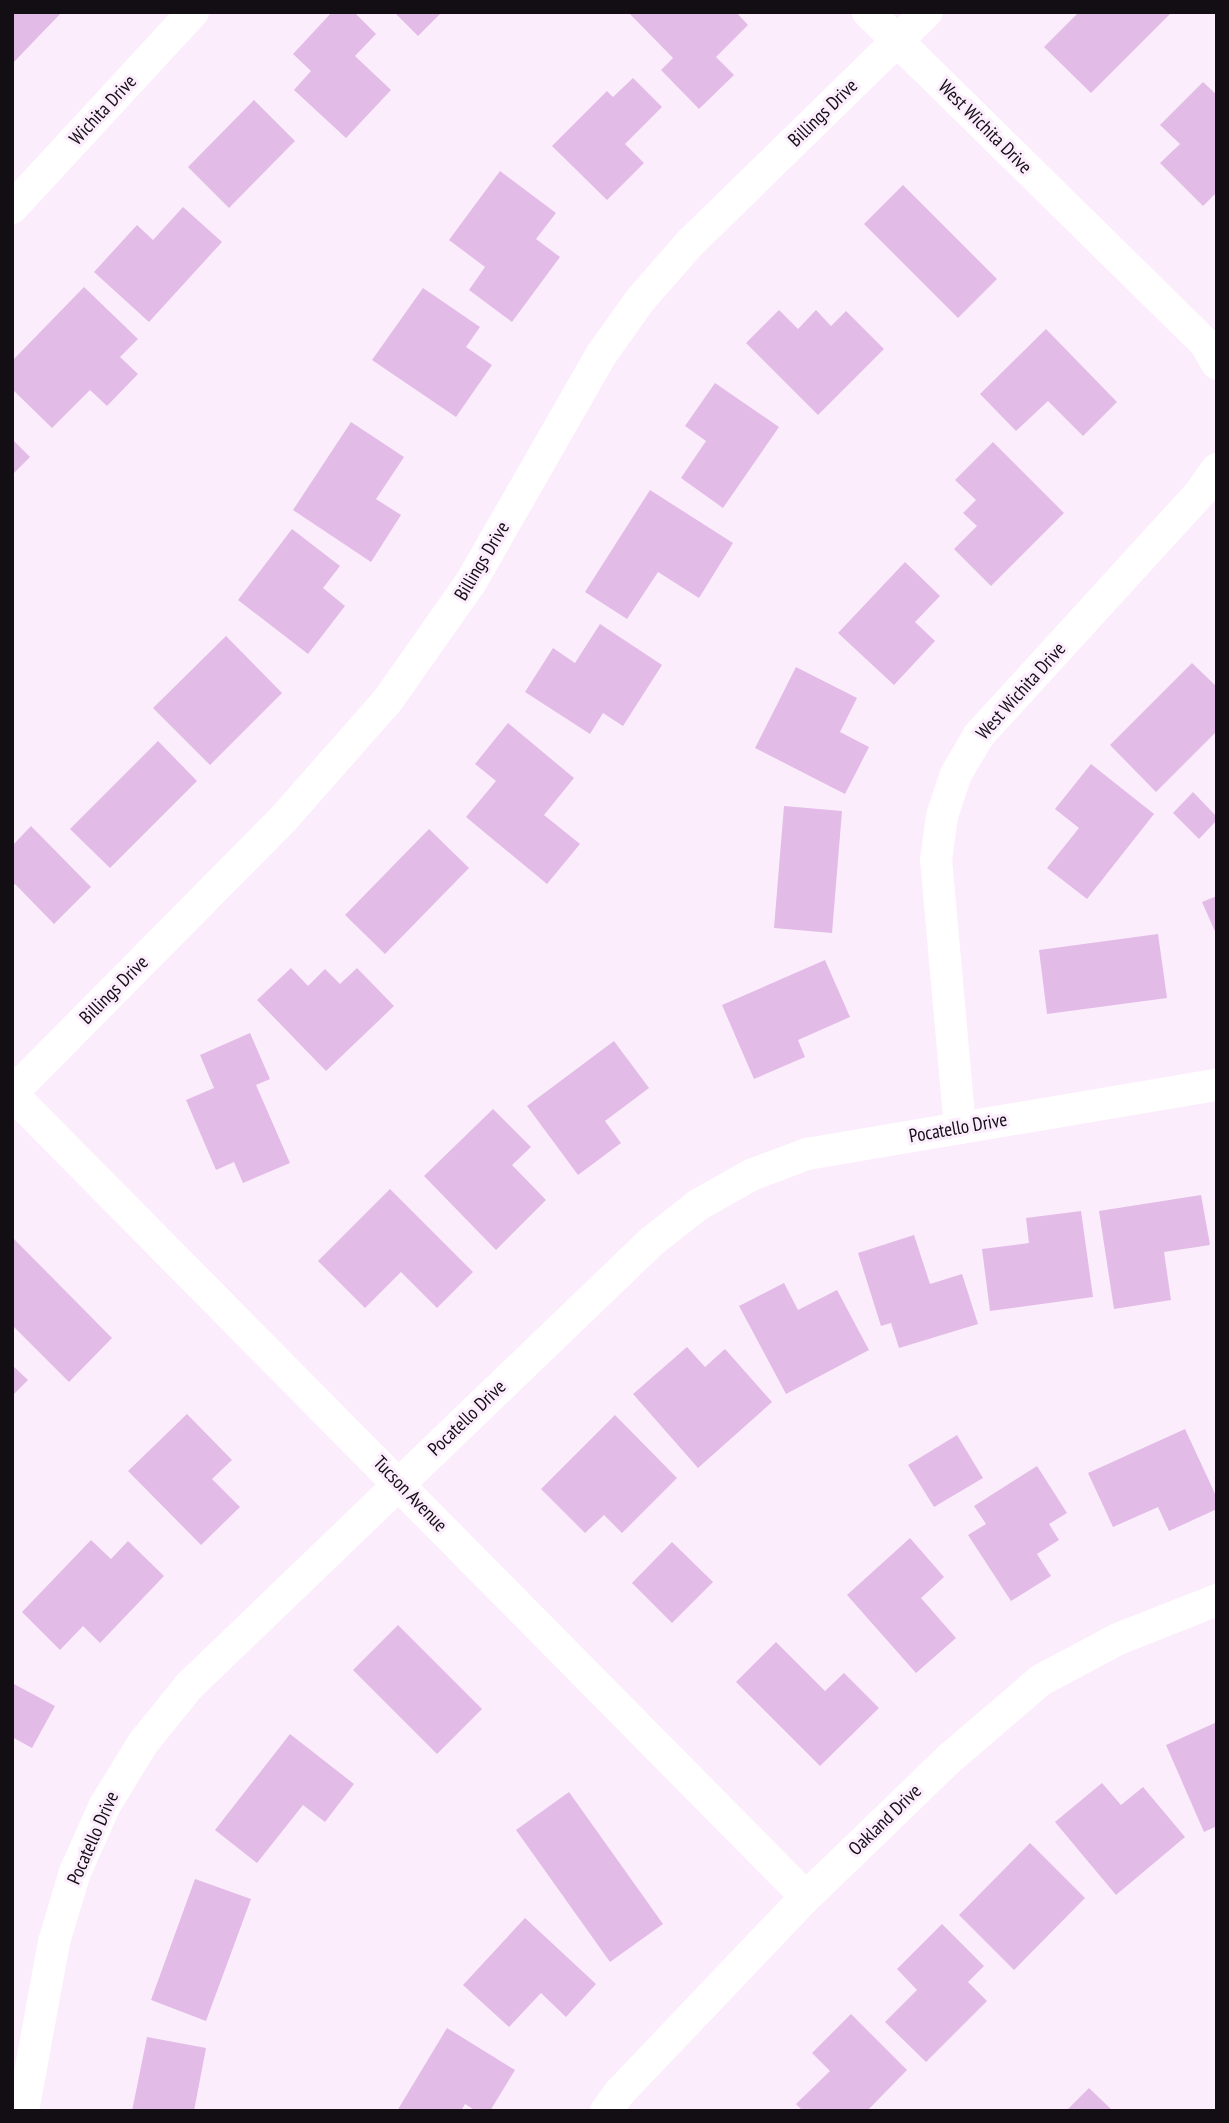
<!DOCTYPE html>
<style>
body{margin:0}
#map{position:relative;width:1229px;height:2123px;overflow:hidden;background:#fcedfd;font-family:"PT Sans Narrow",sans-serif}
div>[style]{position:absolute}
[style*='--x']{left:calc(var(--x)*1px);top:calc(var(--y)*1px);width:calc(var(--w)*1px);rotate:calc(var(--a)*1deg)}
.building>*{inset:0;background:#e2bbe6}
.street>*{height:32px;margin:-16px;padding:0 16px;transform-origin:16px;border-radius:16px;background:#fff}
span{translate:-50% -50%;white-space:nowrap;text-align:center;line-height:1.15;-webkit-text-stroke:6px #fcedfd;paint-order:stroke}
.street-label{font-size:19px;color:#130d14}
.frame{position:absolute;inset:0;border:14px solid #130d14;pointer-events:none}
</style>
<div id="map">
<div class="building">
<div style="clip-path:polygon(12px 12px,62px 12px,12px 64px)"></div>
<div style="clip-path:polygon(332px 12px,354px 12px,376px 34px,355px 56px,391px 90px,346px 138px,294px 90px,311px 71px,293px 54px)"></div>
<div style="clip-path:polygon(394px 12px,442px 12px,418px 36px)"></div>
<div style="clip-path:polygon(628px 12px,736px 12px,748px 25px,716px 57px,734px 75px,699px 109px,661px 70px,673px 58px)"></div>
<div style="clip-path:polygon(1079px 12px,1172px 12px,1091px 93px,1044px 47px)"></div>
<div style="clip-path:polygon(633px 78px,662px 107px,625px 144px,644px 163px,607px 200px,552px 146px,607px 91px,613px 97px)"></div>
<div style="clip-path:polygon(1203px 82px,1217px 95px,1217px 192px,1203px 206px,1160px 163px,1180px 144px,1160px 125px)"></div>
<div style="clip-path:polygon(254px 100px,295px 141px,229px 208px,188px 167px)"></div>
<div style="clip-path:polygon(500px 171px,556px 213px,536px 239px,560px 257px,512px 322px,469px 290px,485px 267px,449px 240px)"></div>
<div style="clip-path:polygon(903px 185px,997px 279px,958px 318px,864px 224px)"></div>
<div style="clip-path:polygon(183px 207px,222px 242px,149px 322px,94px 272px,137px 225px,153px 240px)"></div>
<div style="clip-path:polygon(84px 287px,138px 339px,120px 357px,138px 374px,107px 406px,90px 390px,52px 428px,12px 389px,12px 361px)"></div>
<div style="clip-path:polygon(423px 288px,480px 327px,466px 347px,492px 365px,456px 417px,372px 360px)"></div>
<div style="clip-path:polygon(779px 310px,798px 329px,816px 310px,831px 326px,846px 311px,884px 349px,818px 415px,746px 343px)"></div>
<div style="clip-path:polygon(1046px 329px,1117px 402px,1083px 436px,1048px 401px,1016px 431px,980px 394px)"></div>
<div style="clip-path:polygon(715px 383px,779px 427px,723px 508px,681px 478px,706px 441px,685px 426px)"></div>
<div style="clip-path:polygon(351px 422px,404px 457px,376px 499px,401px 515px,371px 562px,293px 510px)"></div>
<div style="clip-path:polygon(12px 439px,30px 457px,12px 475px)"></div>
<div style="clip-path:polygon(993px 442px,1064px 513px,991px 586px,954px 549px,977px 526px,963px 513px,976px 500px,955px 480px)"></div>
<div style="clip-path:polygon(650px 490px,733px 543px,699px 598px,658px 572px,627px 619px,585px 592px)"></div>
<div style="clip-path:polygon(292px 529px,340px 566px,323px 588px,345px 606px,308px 654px,238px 600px)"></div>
<div style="clip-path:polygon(905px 562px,940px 596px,915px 622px,935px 641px,894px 685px,838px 633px)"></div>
<div style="clip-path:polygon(600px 624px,662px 665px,623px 726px,603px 713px,590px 734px,525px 692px,553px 648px,575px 663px)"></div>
<div style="clip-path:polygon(226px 636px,282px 693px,210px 765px,153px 708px)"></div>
<div style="clip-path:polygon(1192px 663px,1217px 687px,1217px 731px,1156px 792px,1110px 745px)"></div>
<div style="clip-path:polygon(796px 667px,857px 698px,840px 732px,869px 747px,845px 794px,755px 748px)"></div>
<div style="clip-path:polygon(508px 723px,574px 778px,544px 815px,580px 844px,547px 884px,466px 817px,496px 781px,475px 764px)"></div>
<div style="clip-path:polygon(158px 741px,197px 781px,110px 868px,70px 829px)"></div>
<div style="clip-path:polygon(1091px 764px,1154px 814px,1087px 899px,1047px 868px,1079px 828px,1055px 809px)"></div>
<div style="clip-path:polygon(1193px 792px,1217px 817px,1217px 820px,1199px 839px,1173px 813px)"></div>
<div style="clip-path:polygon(784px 806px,842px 811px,832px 933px,774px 928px)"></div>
<div style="clip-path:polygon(31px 826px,91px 887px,54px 924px,15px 884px,12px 887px,12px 846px)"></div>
<div style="clip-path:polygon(429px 829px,469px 868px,385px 954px,345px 915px)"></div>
<div style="clip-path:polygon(1217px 896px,1217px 936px,1202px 902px)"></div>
<div style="clip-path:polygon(1158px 934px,1167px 998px,1047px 1014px,1039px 950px)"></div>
<div style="clip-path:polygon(825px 960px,850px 1017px,798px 1040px,805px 1057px,754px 1079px,722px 1005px)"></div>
<div style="clip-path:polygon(291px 968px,308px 986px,325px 969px,340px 984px,357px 968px,394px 1006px,326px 1071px,257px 1000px)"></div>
<div style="clip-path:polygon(250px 1033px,270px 1079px,256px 1085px,290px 1163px,243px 1183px,234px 1162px,216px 1170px,186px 1100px,214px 1088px,200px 1055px)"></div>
<div style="clip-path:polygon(614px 1041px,649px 1088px,605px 1121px,621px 1143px,578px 1175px,527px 1106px)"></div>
<div style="clip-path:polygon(493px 1109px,531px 1147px,512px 1165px,546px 1200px,496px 1250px,424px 1176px)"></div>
<div style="clip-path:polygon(390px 1189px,473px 1272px,437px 1308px,401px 1272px,365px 1308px,318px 1261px)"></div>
<div style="clip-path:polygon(1201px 1195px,1210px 1245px,1164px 1252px,1171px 1300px,1114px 1309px,1099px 1211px)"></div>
<div style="clip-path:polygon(1081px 1211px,1093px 1297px,990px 1311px,982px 1249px,1029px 1243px,1026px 1218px)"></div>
<div style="clip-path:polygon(914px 1235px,930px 1284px,962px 1274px,978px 1324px,899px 1348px,891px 1323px,881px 1326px,858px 1253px)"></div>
<div style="clip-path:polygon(14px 1239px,112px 1338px,69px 1382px,12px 1325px)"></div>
<div style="clip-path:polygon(784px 1283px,798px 1310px,837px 1290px,869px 1350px,786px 1394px,739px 1306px)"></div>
<div style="clip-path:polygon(687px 1347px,705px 1367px,725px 1349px,772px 1402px,698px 1468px,633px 1394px)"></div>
<div style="clip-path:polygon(12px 1365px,28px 1380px,12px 1396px)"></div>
<div style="clip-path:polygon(187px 1414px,232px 1460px,212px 1479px,240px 1507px,201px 1545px,128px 1471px)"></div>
<div style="clip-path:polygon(615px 1415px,677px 1478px,622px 1533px,604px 1515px,585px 1533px,541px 1489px)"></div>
<div style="clip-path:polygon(1185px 1429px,1217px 1498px,1217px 1509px,1169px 1531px,1158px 1507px,1113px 1527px,1088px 1473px)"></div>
<div style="clip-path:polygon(957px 1435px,983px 1478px,934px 1507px,908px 1465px)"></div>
<div style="clip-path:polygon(1037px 1466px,1067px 1513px,1049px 1524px,1059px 1540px,1037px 1554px,1051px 1576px,1011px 1601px,968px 1535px,986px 1524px,974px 1506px)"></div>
<div style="clip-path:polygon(910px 1538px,944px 1577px,921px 1598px,956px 1638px,916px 1673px,847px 1595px)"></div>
<div style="clip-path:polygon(91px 1540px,111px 1559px,128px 1541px,164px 1576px,100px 1643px,83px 1626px,60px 1650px,22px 1612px)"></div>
<div style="clip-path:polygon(672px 1542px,713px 1582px,672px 1623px,632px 1583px)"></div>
<div style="clip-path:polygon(398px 1625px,482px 1709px,437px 1754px,353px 1670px)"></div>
<div style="clip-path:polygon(776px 1642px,825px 1691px,844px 1673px,879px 1708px,820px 1766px,736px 1682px)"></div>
<div style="clip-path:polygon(12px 1683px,55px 1706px,32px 1748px,12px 1737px)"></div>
<div style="clip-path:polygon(1217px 1722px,1217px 1826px,1204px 1832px,1166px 1745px)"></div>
<div style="clip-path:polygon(290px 1734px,354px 1784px,325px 1822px,303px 1805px,257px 1863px,215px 1830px)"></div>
<div style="clip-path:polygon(1102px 1783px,1121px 1805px,1143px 1787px,1185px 1837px,1116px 1895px,1055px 1822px)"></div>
<div style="clip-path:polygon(569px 1792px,663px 1924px,610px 1962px,516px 1830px)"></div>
<div style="clip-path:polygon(1030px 1843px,1085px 1898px,1014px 1970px,959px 1915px)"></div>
<div style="clip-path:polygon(195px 1879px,251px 1899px,206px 2021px,151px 2000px)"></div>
<div style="clip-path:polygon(525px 1918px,596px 1984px,566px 2017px,541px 1993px,509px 2027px,463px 1985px)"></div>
<div style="clip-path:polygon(942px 1924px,984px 1966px,968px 1982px,987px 2001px,926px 2062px,885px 2022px,917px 1990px,897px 1969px)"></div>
<div style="clip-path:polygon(851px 2014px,907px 2070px,867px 2111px,803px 2111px,796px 2104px,830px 2071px,812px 2053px)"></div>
<div style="clip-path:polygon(447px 2028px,515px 2070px,490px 2111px,476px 2111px,465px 2104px,461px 2111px,397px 2111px)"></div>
<div style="clip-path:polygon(147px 2037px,206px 2048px,194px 2111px,132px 2111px)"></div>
<div style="clip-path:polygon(1089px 2088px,1113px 2111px,1066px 2111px)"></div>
</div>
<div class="street">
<div style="--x:868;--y:12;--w:472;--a:44.5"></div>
<div style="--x:1205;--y:343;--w:24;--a:60"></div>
<div style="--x:12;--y:208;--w:267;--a:-47.3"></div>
<div style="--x:12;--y:1093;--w:387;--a:-45.3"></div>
<div style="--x:284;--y:818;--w:157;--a:-48.6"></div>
<div style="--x:388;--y:700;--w:144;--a:-54.9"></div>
<div style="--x:471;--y:582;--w:262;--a:-60.2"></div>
<div style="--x:601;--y:355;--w:69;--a:-54.5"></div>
<div style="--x:641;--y:299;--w:74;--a:-48.8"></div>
<div style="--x:690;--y:243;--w:331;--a:-44.3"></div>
<div style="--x:12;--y:1094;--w:1129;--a:45.32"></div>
<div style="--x:960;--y:1128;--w:269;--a:-95.1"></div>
<div style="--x:936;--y:860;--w:44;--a:-82.2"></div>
<div style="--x:942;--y:816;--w:44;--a:-71.6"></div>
<div style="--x:956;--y:774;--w:45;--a:-59.5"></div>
<div style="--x:979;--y:735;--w:328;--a:-47.6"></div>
<div style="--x:1200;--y:493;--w:29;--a:-55"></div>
<div style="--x:23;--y:2111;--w:172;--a:-79.6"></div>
<div style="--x:54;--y:1942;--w:73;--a:-73.3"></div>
<div style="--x:75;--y:1872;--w:73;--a:-65.9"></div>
<div style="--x:105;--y:1805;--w:73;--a:-58.5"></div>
<div style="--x:143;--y:1743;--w:73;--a:-51.1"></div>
<div style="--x:189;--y:1686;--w:641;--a:-43.86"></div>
<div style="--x:651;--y:1242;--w:60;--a:-38.2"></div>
<div style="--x:698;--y:1205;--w:61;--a:-29.5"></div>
<div style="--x:751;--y:1175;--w:60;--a:-20.6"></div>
<div style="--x:807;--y:1154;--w:416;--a:-9.6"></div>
<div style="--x:606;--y:2111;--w:24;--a:-54"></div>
<div style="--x:620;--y:2092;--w:269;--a:-46.4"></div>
<div style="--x:806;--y:1897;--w:200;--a:-44"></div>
<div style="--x:950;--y:1758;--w:120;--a:-40.6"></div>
<div style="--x:1041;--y:1680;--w:87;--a:-28"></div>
<div style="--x:1118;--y:1639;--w:106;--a:-21.5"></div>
</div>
<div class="street-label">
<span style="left:103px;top:110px;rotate:-47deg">Wichita Drive</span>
<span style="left:823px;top:113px;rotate:-44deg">Billings Drive</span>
<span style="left:985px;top:127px;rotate:45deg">West Wichita Drive</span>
<span style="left:482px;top:561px;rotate:-59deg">Billings Drive</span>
<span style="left:1021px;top:691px;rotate:-48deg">West Wichita Drive</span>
<span style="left:114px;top:990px;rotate:-45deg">Billings Drive</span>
<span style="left:958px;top:1128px;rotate:-10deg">Pocatello Drive</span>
<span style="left:467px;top:1418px;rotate:-44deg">Pocatello Drive</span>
<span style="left:410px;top:1494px;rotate:46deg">Tucson Avenue</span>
<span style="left:885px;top:1820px;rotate:-44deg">Oakland Drive</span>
<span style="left:93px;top:1838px;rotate:-66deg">Pocatello Drive</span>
</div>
<div class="frame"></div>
</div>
